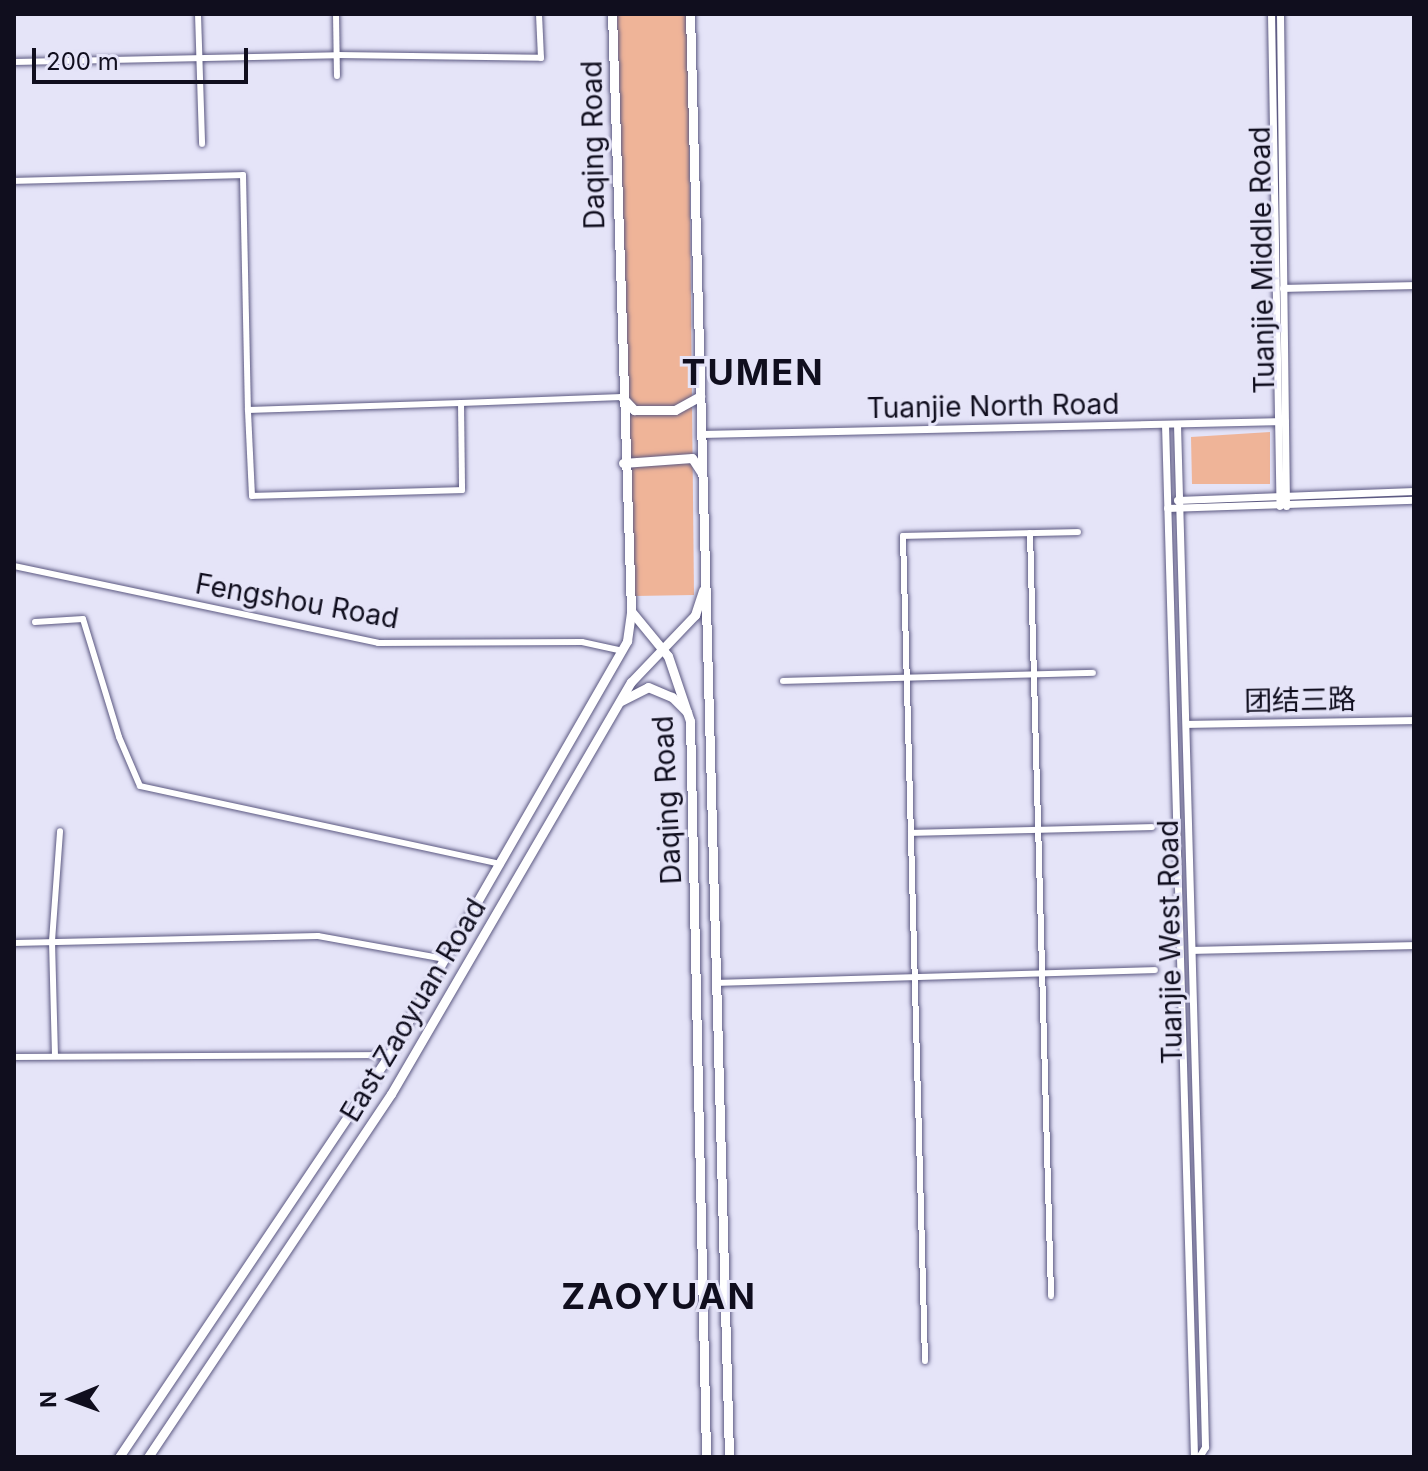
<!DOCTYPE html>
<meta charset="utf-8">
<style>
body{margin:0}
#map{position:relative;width:1428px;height:1471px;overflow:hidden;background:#e5e4f8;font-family:Inter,"Noto Sans SC",sans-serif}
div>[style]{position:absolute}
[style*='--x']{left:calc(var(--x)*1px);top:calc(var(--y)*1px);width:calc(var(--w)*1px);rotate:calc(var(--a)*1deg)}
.green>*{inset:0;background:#efb498}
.roads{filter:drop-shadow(0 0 2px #5b5881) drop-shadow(0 0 2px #5b5881)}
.minor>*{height:6px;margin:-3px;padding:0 3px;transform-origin:3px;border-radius:3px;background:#fff}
.tertiary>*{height:7px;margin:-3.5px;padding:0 3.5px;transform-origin:3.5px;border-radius:3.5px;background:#fff}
.primary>*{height:9px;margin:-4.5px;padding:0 4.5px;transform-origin:4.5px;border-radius:4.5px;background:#fff}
span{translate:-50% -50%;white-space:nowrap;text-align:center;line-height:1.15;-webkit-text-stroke:6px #e5e4f8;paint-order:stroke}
.street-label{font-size:28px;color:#100e1e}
.district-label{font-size:36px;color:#100e1e;font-weight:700;letter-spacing:2px}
.frame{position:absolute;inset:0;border:16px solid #100e1e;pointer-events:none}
.north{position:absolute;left:32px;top:1359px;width:80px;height:80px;-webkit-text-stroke:6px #e5e4f8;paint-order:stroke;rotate:269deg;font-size:22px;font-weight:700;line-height:32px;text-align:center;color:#100e1e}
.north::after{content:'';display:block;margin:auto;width:28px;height:36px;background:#100e1e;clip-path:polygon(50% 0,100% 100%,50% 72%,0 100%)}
.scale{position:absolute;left:32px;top:48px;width:216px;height:36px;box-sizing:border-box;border:4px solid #100e1e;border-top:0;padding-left:10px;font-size:24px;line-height:28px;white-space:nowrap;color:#100e1e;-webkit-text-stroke:6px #e5e4f8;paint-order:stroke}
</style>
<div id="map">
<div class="green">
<div style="clip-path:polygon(617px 14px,688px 14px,694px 595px,635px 596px)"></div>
<div style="clip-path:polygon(1270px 432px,1270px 484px,1192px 484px,1191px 437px)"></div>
</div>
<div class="roads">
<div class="minor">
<div style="--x:198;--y:14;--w:130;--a:88.2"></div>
<div style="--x:336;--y:14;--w:62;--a:89.1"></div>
<div style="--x:14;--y:62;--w:323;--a:-1.2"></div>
<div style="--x:337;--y:55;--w:204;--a:0.8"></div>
<div style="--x:541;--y:58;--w:44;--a:-92.6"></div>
<div style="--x:14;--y:181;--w:229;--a:-1.5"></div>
<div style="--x:243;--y:175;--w:235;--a:88.8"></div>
<div style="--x:461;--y:403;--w:87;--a:89.3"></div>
<div style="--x:462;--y:490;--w:210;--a:178.4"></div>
<div style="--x:252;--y:496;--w:86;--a:-92.7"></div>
<div style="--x:248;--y:410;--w:213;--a:-1.9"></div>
<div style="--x:461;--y:403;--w:161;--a:-2.1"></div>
<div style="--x:1030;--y:533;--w:763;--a:88.42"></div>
<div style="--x:14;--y:566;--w:372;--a:11.9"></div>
<div style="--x:378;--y:643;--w:204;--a:-0.3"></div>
<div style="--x:582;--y:642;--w:42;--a:12.4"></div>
<div style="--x:35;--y:622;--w:48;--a:-3.6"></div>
<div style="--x:83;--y:619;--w:123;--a:73"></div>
<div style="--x:119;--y:737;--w:53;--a:66.8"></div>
<div style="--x:140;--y:786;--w:369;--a:12.2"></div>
<div style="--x:783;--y:681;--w:310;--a:-1.5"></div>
<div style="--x:911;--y:833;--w:241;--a:-1.4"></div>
<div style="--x:14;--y:943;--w:304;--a:-1.3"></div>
<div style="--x:318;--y:936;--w:129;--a:10.3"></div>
<div style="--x:717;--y:983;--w:438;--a:-1.7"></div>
<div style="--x:55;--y:1056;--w:115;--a:-91.5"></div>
<div style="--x:52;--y:941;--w:110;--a:-85.8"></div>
<div style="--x:14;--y:1057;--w:375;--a:-0.3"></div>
<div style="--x:925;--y:1361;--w:825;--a:-91.53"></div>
<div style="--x:903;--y:536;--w:175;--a:-1.3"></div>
</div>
<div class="tertiary">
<div style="--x:1271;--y:14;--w:492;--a:89"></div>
<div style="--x:1280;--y:14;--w:492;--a:89.3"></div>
<div style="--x:1283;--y:288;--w:131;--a:-1.3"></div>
<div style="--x:1165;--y:424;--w:1033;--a:88.39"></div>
<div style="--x:1177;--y:424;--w:981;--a:88.42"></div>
<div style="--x:1204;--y:1405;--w:42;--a:88.6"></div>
<div style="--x:1205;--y:1447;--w:12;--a:121"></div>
<div style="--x:701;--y:434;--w:584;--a:-1.28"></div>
<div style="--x:1177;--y:500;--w:237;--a:-2.2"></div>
<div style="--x:1167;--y:508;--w:247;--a:-1.9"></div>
<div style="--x:1186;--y:724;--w:228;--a:-1"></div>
<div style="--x:1192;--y:950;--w:222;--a:-1.3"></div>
</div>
<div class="primary">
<div style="--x:690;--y:14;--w:1444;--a:88.45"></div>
<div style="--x:622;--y:397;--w:18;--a:47"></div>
<div style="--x:634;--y:410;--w:41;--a:0"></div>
<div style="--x:675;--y:410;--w:29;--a:-29"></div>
<div style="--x:623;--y:463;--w:69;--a:-4.1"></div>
<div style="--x:692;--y:458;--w:17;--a:57"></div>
<div style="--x:631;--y:611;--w:58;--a:50.6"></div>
<div style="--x:668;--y:656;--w:69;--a:71.3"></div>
<div style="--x:690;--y:721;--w:736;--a:88.75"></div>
<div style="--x:621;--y:701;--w:30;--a:-27"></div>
<div style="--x:648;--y:687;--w:26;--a:23"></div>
<div style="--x:672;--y:697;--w:21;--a:45"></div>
<div style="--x:119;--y:1457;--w:484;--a:-56.1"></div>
<div style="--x:389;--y:1055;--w:478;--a:-60.1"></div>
<div style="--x:627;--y:641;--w:30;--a:-82"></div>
<div style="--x:631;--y:611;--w:597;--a:-91.82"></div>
<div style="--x:148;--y:1457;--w:437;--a:-56.2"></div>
<div style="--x:391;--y:1094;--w:477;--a:-59.8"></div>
<div style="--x:631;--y:682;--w:93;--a:-46.3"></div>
<div style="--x:695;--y:615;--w:26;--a:-72"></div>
</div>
</div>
<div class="street-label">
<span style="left:593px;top:145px;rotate:-91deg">Daqing Road</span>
<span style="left:1262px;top:260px;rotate:-91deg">Tuanjie Middle Road</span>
<span style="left:993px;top:406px;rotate:-1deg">Tuanjie North Road</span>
<span style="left:297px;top:601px;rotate:10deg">Fengshou Road</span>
<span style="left:1300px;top:700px;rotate:-1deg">团结三路</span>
<span style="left:667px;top:800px;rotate:-93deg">Daqing Road</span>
<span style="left:1170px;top:942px;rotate:-91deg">Tuanjie West Road</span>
<span style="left:413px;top:1010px;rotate:-59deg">East Zaoyuan Road</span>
</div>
<div class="district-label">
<span style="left:753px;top:373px">TUMEN</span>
<span style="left:659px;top:1297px">ZAOYUAN</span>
</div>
<div class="frame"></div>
<div class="north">N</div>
<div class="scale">200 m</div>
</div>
